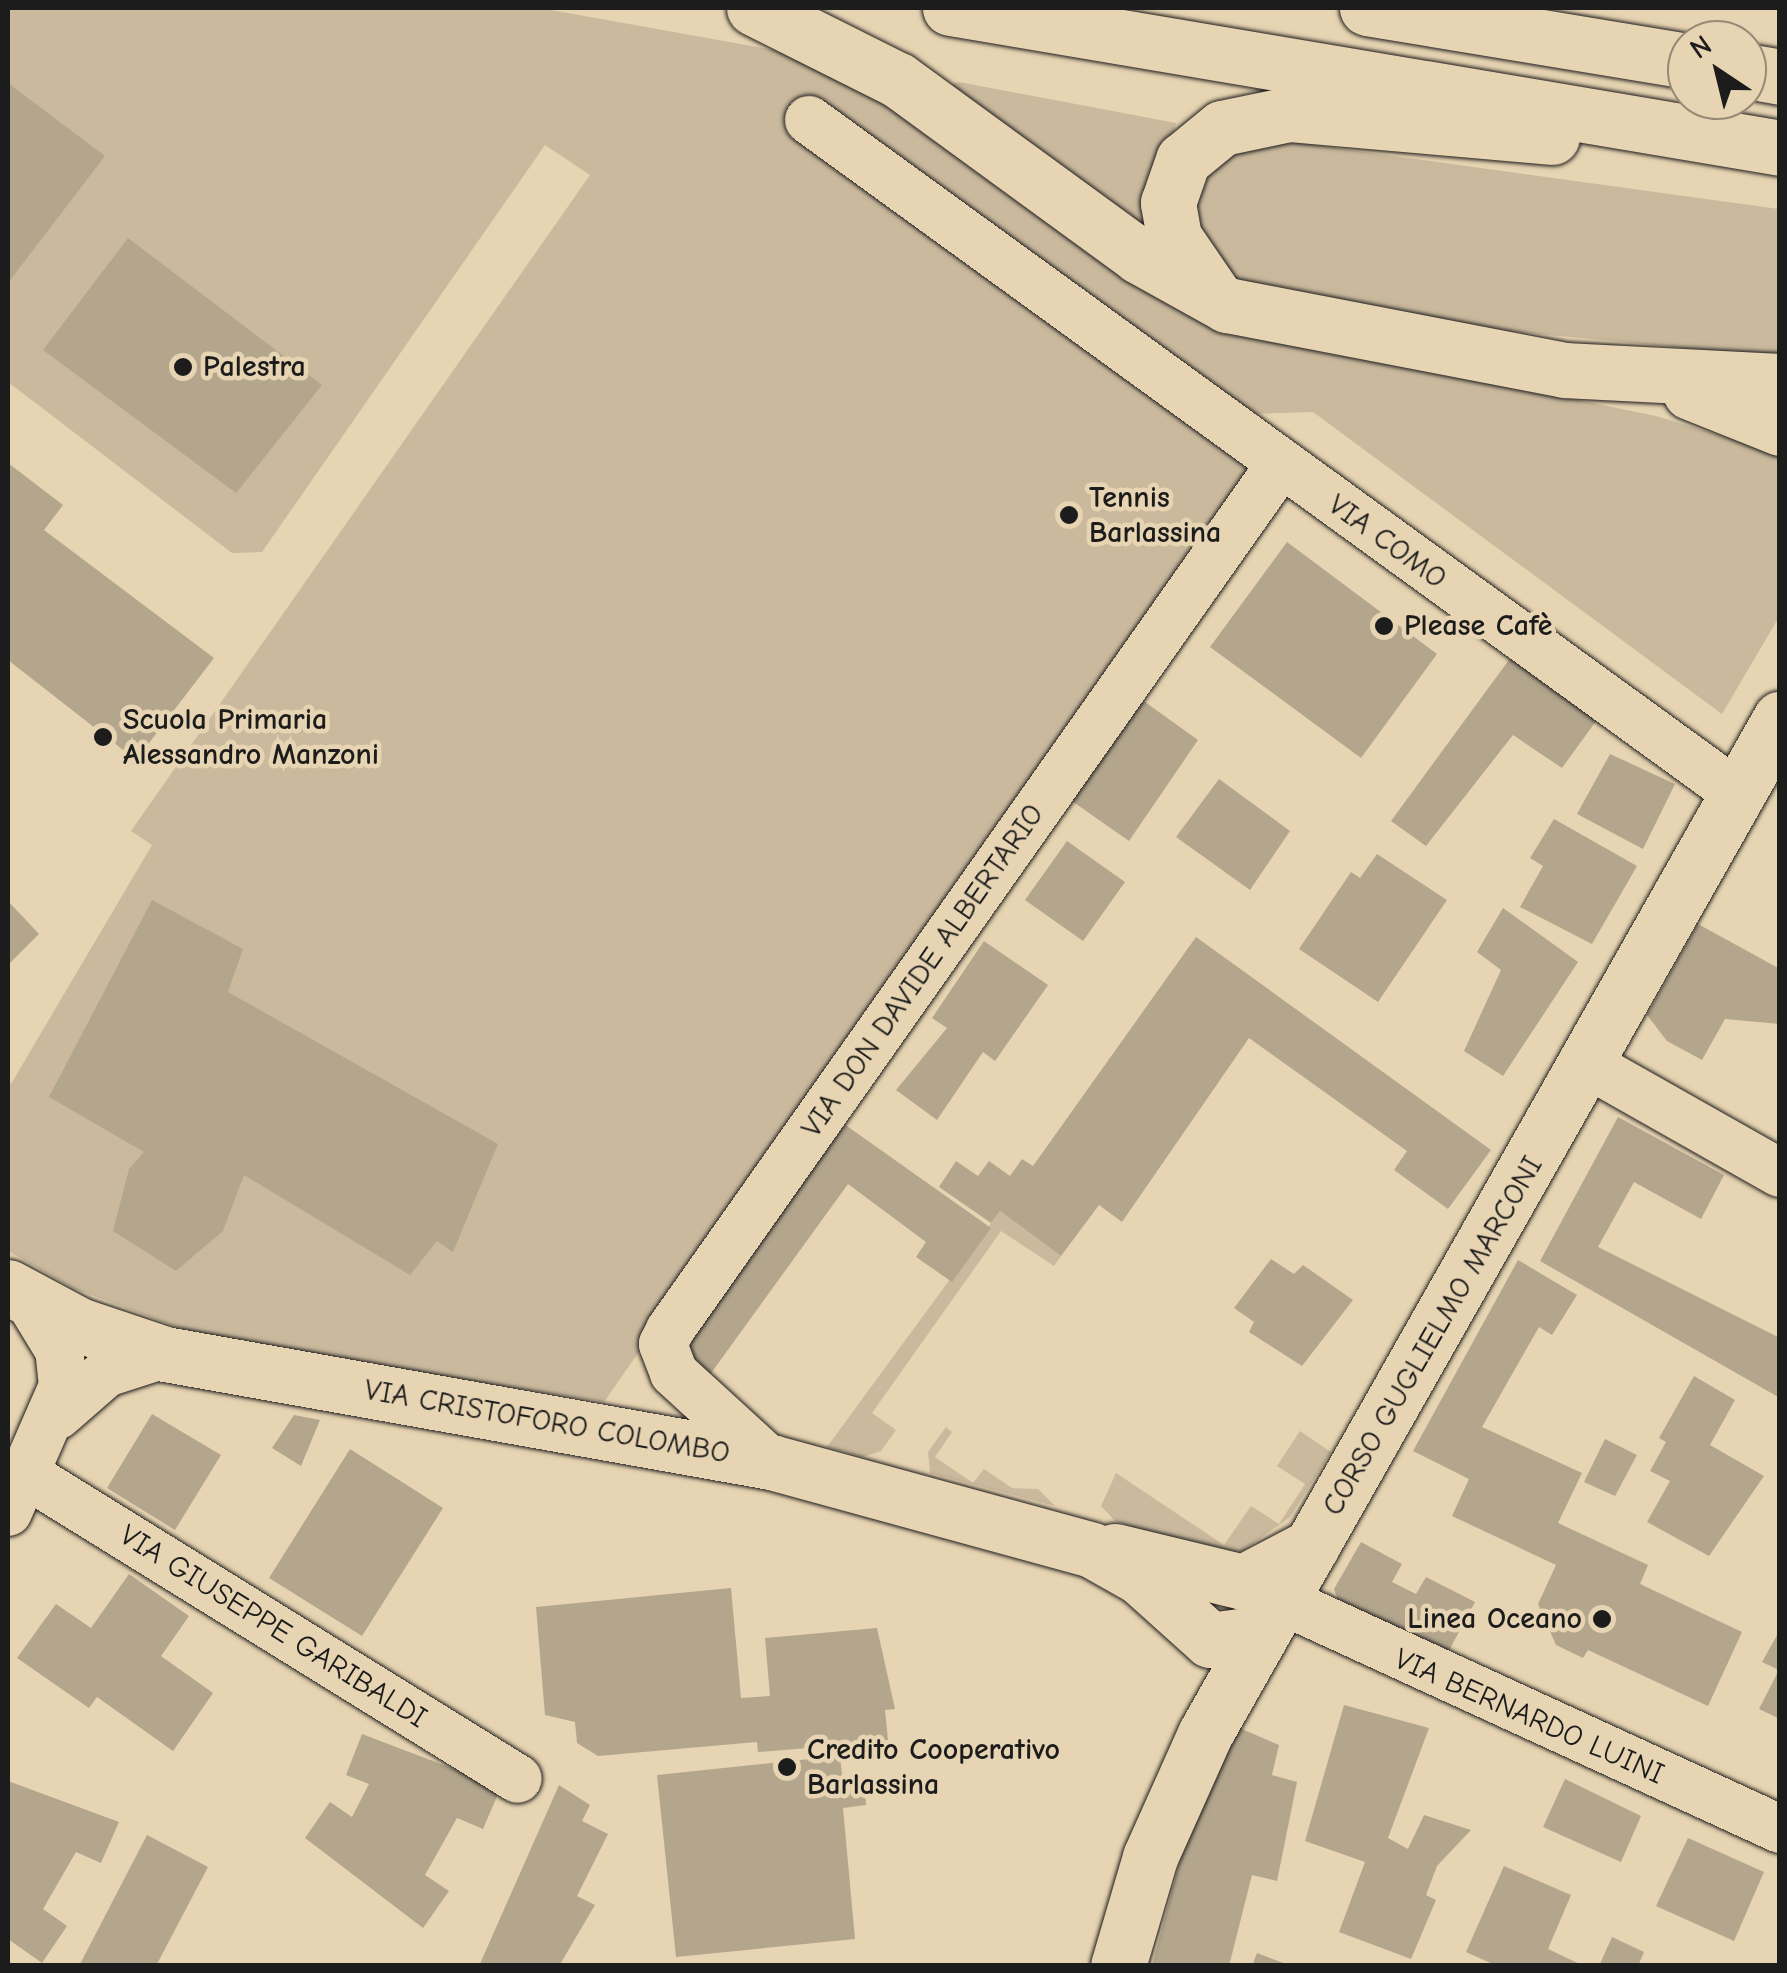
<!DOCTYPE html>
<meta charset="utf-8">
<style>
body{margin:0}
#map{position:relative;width:1787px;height:1973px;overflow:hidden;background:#e7d4b2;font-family:"Comic Neue",sans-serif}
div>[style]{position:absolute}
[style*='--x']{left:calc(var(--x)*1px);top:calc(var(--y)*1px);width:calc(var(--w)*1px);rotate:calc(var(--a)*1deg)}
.green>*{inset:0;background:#cab99d}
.building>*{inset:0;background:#b4a68d}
.roads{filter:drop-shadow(0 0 2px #1c1c1c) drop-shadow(0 0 2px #1c1c1c)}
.minor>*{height:48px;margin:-24px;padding:0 24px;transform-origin:24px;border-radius:24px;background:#e7d4b2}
.tertiary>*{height:55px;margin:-27.5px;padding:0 27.5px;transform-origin:27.5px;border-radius:27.5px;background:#e7d4b2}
.trunk>*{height:55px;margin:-27.5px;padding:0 27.5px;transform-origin:27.5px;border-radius:27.5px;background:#e7d4b2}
.dots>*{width:28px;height:28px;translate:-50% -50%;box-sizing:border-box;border:5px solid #e7d4b2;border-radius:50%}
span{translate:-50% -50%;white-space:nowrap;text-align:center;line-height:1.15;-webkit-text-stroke:9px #e7d4b2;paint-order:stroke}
.poi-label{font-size:30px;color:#1c1c1c;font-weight:700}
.left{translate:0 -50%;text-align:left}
.right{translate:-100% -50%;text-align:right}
.street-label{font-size:30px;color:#1c1c1c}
.frame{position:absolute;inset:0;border:10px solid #1c1c1c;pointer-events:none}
.north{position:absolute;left:1667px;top:20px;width:100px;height:100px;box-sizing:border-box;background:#e7d4b2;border:2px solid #968a76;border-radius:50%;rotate:325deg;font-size:28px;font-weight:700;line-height:40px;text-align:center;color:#1c1c1c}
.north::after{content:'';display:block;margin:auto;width:35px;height:45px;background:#1c1c1c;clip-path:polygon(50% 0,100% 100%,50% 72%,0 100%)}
</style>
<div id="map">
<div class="green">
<div style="clip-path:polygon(8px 8px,540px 8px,779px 51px,842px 75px,1206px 324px,1656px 416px,1779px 453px,1779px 617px,1722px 714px,1313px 412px,1250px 414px,1257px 464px,604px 1402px,211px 1340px,73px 1288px,8px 1251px,8px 1089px,152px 845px,131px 831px,590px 175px,545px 145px,262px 552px,232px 553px,8px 382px)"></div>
<div style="clip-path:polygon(959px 82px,1176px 123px,1149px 235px,946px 86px)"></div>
<div style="clip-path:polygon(1263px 138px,1779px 209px,1779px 357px,1445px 325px,1230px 279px,1187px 206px,1204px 163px)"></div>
<div style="clip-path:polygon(1000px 1211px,1061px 1256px,1054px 1266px,1001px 1231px,872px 1413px,896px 1430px,881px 1451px,863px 1457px,827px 1447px)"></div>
<div style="clip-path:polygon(946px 1427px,952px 1432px,935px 1457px,973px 1483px,984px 1469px,1012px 1488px,1038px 1489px,1055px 1506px,930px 1473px,928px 1452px)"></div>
<div style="clip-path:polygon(1300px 1431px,1331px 1452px,1290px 1517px,1244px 1550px,1221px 1555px,1115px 1521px,1101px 1506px,1116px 1473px,1224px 1545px,1251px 1506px,1279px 1524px,1305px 1484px,1277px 1466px)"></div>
</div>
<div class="building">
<div style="clip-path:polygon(8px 83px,105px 156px,8px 283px)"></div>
<div style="clip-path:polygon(128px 238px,322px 385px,236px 493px,43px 350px)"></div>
<div style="clip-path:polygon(8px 463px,63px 505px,44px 530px,214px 658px,136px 760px,8px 660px)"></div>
<div style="clip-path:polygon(1287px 542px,1437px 654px,1361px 758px,1210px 647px)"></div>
<div style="clip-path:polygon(1514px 653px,1599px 717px,1562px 768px,1513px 735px,1426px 846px,1391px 821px)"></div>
<div style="clip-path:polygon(1138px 697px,1198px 740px,1129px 841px,1069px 799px)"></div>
<div style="clip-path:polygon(1610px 754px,1675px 784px,1643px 849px,1577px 814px)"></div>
<div style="clip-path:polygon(1219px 779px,1290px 831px,1250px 890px,1176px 837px)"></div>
<div style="clip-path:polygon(1554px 819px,1637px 866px,1592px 944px,1520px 907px,1543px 866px,1530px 858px)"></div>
<div style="clip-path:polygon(1067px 841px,1125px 882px,1083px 941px,1025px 900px)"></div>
<div style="clip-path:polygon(1377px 854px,1447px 900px,1378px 1002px,1299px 949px,1351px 872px,1360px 878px)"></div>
<div style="clip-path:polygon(152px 900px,243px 949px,228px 992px,498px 1144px,453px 1252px,437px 1241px,410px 1275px,244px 1175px,223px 1231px,176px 1271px,113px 1231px,129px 1169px,144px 1152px,49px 1097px)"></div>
<div style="clip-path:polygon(8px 901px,39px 934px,8px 965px)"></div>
<div style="clip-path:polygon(1503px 908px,1578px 962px,1503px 1076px,1464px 1051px,1501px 970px,1477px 952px)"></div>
<div style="clip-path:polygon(1698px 924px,1780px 969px,1780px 1024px,1725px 1019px,1702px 1060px,1667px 1041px,1647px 1015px)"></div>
<div style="clip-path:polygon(1196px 937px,1491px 1150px,1448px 1209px,1394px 1170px,1407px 1151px,1249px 1038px,1122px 1222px,1099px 1205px,1061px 1256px,1000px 1211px,991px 1223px,939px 1187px,956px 1161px,978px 1176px,989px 1161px,1010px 1176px,1022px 1159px,1033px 1166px)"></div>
<div style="clip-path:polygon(984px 941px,1048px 985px,995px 1061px,983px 1052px,937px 1120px,896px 1090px,947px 1028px,932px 1018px)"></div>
<div style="clip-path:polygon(1618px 1117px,1724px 1175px,1701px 1219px,1634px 1182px,1598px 1247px,1780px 1338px,1780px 1398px,1540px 1261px)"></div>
<div style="clip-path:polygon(837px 1119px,991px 1228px,952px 1282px,916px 1257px,926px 1242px,848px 1184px,709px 1376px,672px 1349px)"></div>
<div style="clip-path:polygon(1271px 1259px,1294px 1274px,1303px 1265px,1353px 1300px,1302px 1366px,1249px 1332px,1254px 1322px,1234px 1308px)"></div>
<div style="clip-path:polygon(1518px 1260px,1577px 1295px,1552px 1335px,1539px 1327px,1482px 1427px,1582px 1473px,1558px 1523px,1648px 1565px,1640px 1584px,1742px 1632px,1708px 1706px,1588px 1650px,1583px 1658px,1556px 1645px,1538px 1604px,1556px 1565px,1452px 1516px,1469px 1479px,1413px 1451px)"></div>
<div style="clip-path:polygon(1694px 1376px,1735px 1400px,1710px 1445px,1764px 1476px,1709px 1556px,1647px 1522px,1670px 1481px,1650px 1471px,1666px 1442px,1659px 1438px)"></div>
<div style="clip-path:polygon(152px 1414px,221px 1455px,175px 1530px,107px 1488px)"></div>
<div style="clip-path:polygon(294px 1415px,320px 1420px,301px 1466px,272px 1448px)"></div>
<div style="clip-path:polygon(1605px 1439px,1637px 1455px,1615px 1496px,1584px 1482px)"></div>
<div style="clip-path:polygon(350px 1449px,443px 1508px,362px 1636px,269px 1578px)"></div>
<div style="clip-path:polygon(1361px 1542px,1402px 1564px,1392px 1582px,1416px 1594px,1426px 1577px,1475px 1602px,1445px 1658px,1342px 1612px,1334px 1589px)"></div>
<div style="clip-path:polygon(129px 1574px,189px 1616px,161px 1656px,213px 1693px,173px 1751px,97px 1697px,89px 1708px,17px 1658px,56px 1604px,91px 1628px)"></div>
<div style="clip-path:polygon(731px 1588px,741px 1698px,770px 1696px,765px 1638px,877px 1628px,895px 1709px,885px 1710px,888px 1740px,814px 1747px,815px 1758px,840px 1756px,843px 1784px,864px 1782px,866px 1805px,843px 1808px,855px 1939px,676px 1957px,657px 1775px,810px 1759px,809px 1748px,758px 1752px,757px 1742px,598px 1756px,577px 1743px,575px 1722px,545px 1715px,536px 1607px)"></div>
<div style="clip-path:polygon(1780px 1630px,1780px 1719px,1759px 1709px,1779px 1670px,1762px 1662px)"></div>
<div style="clip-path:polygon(1344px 1705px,1429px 1728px,1388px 1838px,1408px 1849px,1424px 1815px,1471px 1830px,1437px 1866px,1426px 1895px,1436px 1900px,1411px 1959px,1339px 1932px,1365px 1862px,1305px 1841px)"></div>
<div style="clip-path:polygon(1235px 1726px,1279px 1745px,1272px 1775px,1297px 1782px,1277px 1881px,1252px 1875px,1229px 1966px,1152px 1966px,1199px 1789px)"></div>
<div style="clip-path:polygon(362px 1734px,501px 1787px,483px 1829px,457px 1818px,425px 1875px,449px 1891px,423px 1928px,305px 1838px,330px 1802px,352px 1817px,369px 1784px,346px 1775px)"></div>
<div style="clip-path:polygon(1565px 1779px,1641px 1816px,1621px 1862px,1543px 1827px)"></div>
<div style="clip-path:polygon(8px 1781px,119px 1822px,101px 1863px,76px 1852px,43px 1909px,67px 1926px,42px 1963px,8px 1939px)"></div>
<div style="clip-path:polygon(559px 1785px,590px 1805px,582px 1821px,608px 1834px,577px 1896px,595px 1905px,559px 1966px,479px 1966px)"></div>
<div style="clip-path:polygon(147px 1835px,208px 1867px,156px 1966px,79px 1966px)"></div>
<div style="clip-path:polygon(1688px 1838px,1764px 1872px,1734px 1941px,1656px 1906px)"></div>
<div style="clip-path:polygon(1504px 1866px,1571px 1895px,1548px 1949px,1584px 1966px,1497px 1966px,1466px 1952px)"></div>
<div style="clip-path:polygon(1612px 1937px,1644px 1952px,1638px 1966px,1599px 1966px)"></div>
<div style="clip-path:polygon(1257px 1953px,1289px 1965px,1289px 1966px,1252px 1966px)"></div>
</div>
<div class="roads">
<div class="minor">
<div style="--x:809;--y:120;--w:1148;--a:35.96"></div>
<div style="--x:1589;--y:1065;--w:219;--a:29.5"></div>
<div style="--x:58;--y:1415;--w:64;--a:-41.2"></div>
<div style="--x:106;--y:1373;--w:62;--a:-17.9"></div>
<div style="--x:771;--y:1462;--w:132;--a:-137.5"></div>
<div style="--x:674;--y:1373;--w:31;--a:-111"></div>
<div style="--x:663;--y:1344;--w:16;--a:-63"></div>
<div style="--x:670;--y:1330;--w:1058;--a:-54.81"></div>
<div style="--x:27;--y:1475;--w:577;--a:31.76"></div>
<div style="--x:8;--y:1512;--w:137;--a:-66.4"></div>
<div style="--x:63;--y:1386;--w:36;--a:-96"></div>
<div style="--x:59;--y:1350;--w:60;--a:-121.3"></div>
<div style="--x:1281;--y:1600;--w:549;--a:24.65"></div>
</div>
<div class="tertiary">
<div style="--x:8;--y:1287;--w:81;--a:28.2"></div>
<div style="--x:79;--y:1325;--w:91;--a:18.6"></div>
<div style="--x:165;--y:1354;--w:616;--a:10.11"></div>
<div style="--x:771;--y:1462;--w:333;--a:15.3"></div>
<div style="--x:1092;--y:1550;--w:55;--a:29.4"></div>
<div style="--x:1140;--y:1577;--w:94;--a:42"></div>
<div style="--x:1210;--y:1640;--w:52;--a:-7.7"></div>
<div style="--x:1115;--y:1551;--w:132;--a:13.6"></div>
<div style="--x:1243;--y:1582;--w:78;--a:-27.6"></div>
<div style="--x:1118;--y:1966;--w:114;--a:-73.6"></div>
<div style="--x:1150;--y:1857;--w:135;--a:-65.9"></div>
<div style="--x:1205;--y:1734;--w:1167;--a:-60.47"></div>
</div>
<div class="trunk">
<div style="--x:754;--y:8;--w:161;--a:26.6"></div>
<div style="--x:898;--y:80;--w:298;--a:36.1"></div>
<div style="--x:1139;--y:256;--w:101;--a:29.1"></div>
<div style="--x:1227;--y:305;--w:343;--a:10.9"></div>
<div style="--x:1564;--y:370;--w:216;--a:2.9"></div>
<div style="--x:950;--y:8;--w:842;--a:9.57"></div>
<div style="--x:1367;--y:8;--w:324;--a:9.4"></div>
<div style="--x:1747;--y:71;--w:34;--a:10"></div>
<div style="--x:1213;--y:294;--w:69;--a:-124.4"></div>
<div style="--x:1174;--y:237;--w:35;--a:-100"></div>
<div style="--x:1168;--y:203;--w:46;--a:-70.8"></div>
<div style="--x:1183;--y:160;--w:50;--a:-39.4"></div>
<div style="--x:1222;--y:128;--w:68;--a:-11.8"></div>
<div style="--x:1289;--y:114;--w:264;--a:5"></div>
<div style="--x:1690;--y:392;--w:97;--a:21.8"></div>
</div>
</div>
<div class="dots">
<div style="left:183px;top:367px;background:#1c1c1c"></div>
<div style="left:1069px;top:515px;background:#1c1c1c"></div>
<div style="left:1384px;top:626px;background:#1c1c1c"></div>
<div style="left:103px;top:737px;background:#1c1c1c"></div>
<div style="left:1602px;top:1619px;background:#1c1c1c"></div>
<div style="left:787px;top:1767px;background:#1c1c1c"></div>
</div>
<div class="poi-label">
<span class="left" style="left:203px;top:367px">Palestra</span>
<span class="left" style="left:1089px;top:515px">Tennis<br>Barlassina</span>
<span class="left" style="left:1404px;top:626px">Please Cafè</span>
<span class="left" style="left:123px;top:737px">Scuola Primaria<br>Alessandro Manzoni</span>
<span class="right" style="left:1582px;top:1619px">Linea Oceano</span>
<span class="left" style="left:807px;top:1767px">Credito Cooperativo<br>Barlassina</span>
</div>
<div class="street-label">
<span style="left:1387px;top:542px;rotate:36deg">VIA COMO</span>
<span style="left:923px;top:971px;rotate:-55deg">VIA DON DAVIDE ALBERTARIO</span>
<span style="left:1433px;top:1336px;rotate:-60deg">CORSO GUGLIELMO MARCONI</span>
<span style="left:547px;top:1422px;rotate:10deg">VIA CRISTOFORO COLOMBO</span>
<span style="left:273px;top:1627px;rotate:32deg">VIA GIUSEPPE GARIBALDI</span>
<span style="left:1529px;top:1717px;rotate:24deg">VIA BERNARDO LUINI</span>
</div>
<div class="frame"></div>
<div class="north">N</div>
</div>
